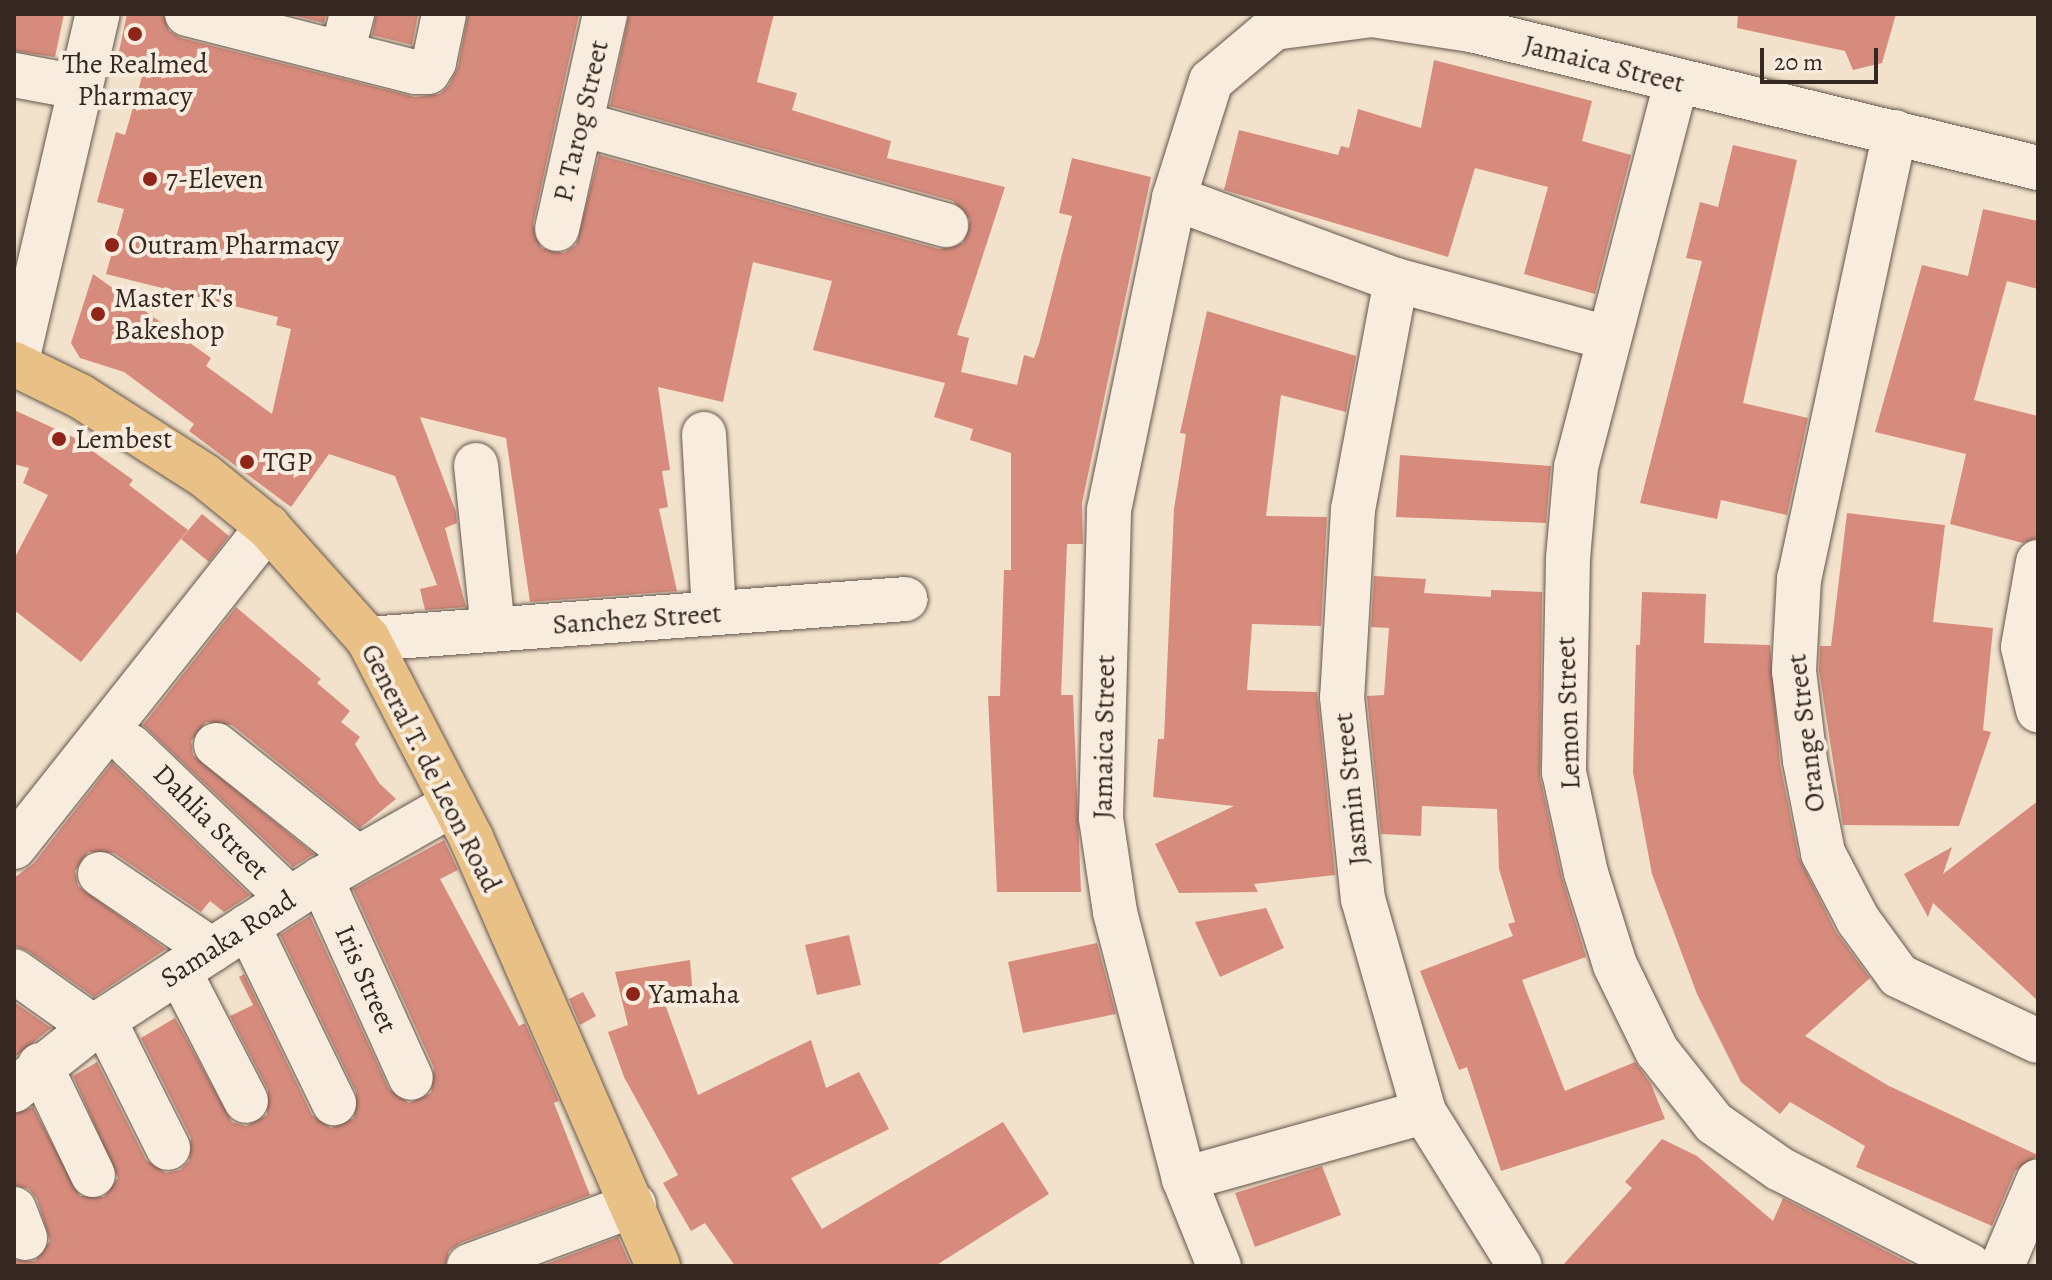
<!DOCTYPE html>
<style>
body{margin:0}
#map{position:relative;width:2052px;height:1280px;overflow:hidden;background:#f2e2cb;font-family:Alegreya,serif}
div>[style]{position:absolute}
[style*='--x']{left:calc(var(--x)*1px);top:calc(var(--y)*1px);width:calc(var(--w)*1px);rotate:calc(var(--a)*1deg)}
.building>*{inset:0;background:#d78b7c}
.roads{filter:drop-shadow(0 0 2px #64564c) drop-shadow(0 0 2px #64564c)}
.minor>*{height:44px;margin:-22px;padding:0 22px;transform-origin:22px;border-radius:22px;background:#f7ecdd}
.major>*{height:44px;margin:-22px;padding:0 22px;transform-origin:22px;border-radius:22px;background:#e9c186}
.dots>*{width:22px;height:22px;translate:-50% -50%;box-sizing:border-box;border:4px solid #f7ecdd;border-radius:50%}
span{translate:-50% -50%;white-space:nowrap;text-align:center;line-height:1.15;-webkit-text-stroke:8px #f7ecdd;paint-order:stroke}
.poi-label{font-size:28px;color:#352821}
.left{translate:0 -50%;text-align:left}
.street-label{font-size:28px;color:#352821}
.frame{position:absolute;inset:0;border:16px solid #352821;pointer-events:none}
.scale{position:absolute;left:1760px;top:48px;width:118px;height:36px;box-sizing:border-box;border:4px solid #352821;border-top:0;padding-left:10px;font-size:24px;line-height:28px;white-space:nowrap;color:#352821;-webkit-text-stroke:6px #f7ecdd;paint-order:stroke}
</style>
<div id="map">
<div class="building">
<div style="clip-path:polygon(14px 14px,64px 14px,55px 57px,14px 51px)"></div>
<div style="clip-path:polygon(127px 14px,163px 14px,169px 31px,181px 38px,415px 97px,440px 94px,449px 85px,458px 67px,468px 14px,579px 14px,533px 224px,541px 248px,564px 253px,576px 245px,599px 155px,939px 249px,963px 243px,970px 220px,953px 201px,610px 106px,629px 14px,774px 14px,757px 82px,797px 93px,792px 110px,891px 141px,887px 158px,1005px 187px,957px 335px,969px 338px,961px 372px,1017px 385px,1024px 355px,1034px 358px,1039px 344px,1072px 216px,1059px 213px,1072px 158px,1151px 177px,1082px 503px,1083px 544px,1067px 544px,1061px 695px,1073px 695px,1081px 892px,997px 892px,988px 696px,1000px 696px,1004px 570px,1011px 570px,1011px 453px,970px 440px,973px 429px,934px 417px,945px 383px,813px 350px,832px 281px,753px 262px,723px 402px,658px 387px,670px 470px,662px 471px,668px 507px,659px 509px,677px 591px,530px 602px,506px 438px,420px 417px,456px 512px,457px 523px,445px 528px,466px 607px,425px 610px,420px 589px,437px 585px,395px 476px,329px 454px,291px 507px,189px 431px,194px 424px,124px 372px,80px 358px,71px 343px,93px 274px,211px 358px,206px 366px,272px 414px,291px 329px,276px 325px,278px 317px,106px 274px,124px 209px,97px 202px,116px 132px,125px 135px,146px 63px,118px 56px)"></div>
<div style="clip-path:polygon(288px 14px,326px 14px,324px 23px)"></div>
<div style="clip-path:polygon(376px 14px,418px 14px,412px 45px,372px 35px)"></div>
<div style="clip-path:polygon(1738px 14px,1896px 14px,1882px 63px,1853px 70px,1845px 51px,1737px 28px)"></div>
<div style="clip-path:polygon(1434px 60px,1592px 101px,1582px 141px,1631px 155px,1595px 294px,1524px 274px,1548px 187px,1475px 168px,1448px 257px,1224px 190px,1239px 130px,1338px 155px,1341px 146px,1349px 148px,1358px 109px,1421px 128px)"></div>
<div style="clip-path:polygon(1733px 145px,1797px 160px,1743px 403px,1808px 418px,1787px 515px,1721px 500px,1717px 519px,1640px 503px,1702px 261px,1686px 258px,1700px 202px,1718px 207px)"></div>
<div style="clip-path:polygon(1983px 209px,2038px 221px,2038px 289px,2007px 281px,1974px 400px,2038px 416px,2038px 538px,2023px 543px,1950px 524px,1966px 454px,1875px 432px,1922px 265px,1968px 276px)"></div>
<div style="clip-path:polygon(1207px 311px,1356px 356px,1346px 412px,1281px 395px,1266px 516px,1327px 517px,1321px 626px,1252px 624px,1247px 690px,1317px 692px,1335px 875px,1254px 884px,1258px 892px,1179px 893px,1155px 844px,1234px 806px,1153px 797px,1158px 739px,1164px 739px,1174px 509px,1186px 434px,1180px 433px)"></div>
<div style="clip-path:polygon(14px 410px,73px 437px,133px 480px,129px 485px,188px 530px,81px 662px,14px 610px,14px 559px,48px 495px,23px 483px,29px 468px,14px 464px)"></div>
<div style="clip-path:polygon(1400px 455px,1551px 466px,1546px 523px,1396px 517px)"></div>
<div style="clip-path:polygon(1847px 513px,1945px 525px,1933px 622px,1993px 628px,1983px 730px,1991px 732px,1959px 826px,1843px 825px,1819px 670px,1820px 646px,1831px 646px)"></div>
<div style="clip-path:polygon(202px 514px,229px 536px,209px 562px,181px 539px)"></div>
<div style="clip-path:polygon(1374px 576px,1426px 579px,1424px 593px,1491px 597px,1491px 590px,1542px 592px,1540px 777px,1562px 878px,1586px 957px,1522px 980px,1565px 1091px,1635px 1062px,1651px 1084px,1665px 1119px,1501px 1171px,1467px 1067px,1459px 1070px,1420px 971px,1513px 936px,1508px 924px,1515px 922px,1499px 869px,1497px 809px,1422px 806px,1421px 836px,1381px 834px,1367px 696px,1384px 695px,1389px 628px,1371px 627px)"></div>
<div style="clip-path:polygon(1642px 592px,1706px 594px,1704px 643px,1770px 645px,1780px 764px,1799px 858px,1836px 932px,1870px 978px,1805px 1036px,1889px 1086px,2038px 1155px,2015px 1171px,1992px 1226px,1856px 1167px,1865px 1146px,1790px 1102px,1780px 1114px,1741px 1082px,1697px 994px,1652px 874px,1633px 772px,1636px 645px,1640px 645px)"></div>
<div style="clip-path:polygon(236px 607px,321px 679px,317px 683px,350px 711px,341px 722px,360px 737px,355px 744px,379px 783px,396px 799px,360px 828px,232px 725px,206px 722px,191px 741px,193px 755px,314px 854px,293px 867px,143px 725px)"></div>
<div style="clip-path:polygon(112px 763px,250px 895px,224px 912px,210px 901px,201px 912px,114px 853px,88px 852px,75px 871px,78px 886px,166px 949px,94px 997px,28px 951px,14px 946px,14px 878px,34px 863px)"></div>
<div style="clip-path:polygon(2038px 801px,2038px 1001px,1933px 903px,1928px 917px,1904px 874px,1952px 847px,1943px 874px)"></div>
<div style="clip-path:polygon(444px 840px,458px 870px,440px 879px,519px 1026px,525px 1023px,559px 1101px,554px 1103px,590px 1195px,460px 1243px,449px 1251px,445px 1266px,14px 1266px,14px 1260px,35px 1261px,50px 1241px,37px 1199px,29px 1189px,14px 1185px,14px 1114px,33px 1107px,80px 1196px,104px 1197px,118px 1178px,73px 1076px,97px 1062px,146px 1160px,166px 1173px,180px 1170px,189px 1161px,191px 1138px,141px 1038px,175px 1018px,232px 1122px,246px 1126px,267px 1115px,268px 1090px,230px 1016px,253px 1005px,239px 977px,244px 974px,312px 1115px,331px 1128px,354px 1118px,356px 1092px,280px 935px,310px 916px,389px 1089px,409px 1103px,431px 1093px,434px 1068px,353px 889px)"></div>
<div style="clip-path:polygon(1266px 908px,1284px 948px,1220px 977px,1195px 922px)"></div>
<div style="clip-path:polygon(849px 935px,861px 985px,817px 995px,805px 945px)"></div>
<div style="clip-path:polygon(1097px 943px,1116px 1014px,1023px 1033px,1008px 962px)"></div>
<div style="clip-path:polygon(690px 960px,693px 997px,666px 1007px,698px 1095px,811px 1040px,826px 1088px,859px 1072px,889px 1129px,791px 1178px,822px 1229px,1003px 1122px,1049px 1194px,935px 1266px,735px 1266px,705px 1223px,691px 1231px,663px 1183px,678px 1175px,624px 1077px,608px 1032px,628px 1025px,615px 972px)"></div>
<div style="clip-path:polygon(583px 992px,596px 1016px,580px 1025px,569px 999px)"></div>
<div style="clip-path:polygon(14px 1002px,51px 1028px,14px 1058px)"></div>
<div style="clip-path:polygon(1662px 1139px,1697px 1156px,1773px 1221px,1783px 1198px,1915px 1266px,1562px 1266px,1632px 1188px,1625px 1182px)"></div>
<div style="clip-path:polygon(1322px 1166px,1341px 1215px,1255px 1247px,1235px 1193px)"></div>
<div style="clip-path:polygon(618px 1237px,631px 1266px,541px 1266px)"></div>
</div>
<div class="roads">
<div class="minor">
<div style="--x:187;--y:14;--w:235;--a:14.3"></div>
<div style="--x:415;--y:72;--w:13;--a:0"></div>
<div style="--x:428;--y:72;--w:12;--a:-59"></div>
<div style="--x:434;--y:62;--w:49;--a:-78.2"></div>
<div style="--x:342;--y:53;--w:40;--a:-75.6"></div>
<div style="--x:14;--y:75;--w:66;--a:10.5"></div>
<div style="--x:1676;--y:83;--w:397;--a:104.6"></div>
<div style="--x:1576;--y:467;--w:91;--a:95"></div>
<div style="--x:1568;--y:558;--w:214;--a:91.1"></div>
<div style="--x:1564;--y:772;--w:103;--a:77.7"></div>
<div style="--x:1586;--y:873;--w:96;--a:72.5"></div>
<div style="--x:1615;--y:965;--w:96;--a:64"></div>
<div style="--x:1657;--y:1051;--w:92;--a:51.6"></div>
<div style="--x:1714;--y:1123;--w:80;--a:34.9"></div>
<div style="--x:1780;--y:1169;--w:213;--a:27"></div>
<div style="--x:581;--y:124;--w:379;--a:15.5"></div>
<div style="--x:1895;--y:132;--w:456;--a:102.1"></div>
<div style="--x:1799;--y:578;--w:93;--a:93.1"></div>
<div style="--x:1794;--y:671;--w:91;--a:83"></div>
<div style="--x:1805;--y:761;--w:94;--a:78.9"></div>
<div style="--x:1823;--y:853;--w:76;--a:62.4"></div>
<div style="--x:1858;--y:920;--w:69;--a:53.8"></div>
<div style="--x:1899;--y:976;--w:153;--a:25.1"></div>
<div style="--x:1174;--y:198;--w:237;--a:20.3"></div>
<div style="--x:1396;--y:280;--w:220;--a:15.3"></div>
<div style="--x:557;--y:229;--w:220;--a:-77.4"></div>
<div style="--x:1396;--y:280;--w:233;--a:100.6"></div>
<div style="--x:1353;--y:509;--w:188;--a:93.3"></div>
<div style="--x:1342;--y:697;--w:203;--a:84.1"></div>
<div style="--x:1363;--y:899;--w:222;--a:74"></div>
<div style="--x:1424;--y:1112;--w:181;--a:58.1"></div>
<div style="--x:16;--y:365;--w:360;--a:-76.9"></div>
<div style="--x:704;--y:434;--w:179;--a:86.8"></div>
<div style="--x:476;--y:465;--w:165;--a:84.1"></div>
<div style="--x:2038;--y:562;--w:86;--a:100"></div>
<div style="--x:2023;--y:647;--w:65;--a:76.6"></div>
<div style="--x:368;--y:639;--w:539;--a:-4.25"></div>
<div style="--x:216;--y:745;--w:180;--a:38.5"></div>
<div style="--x:130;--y:746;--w:221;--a:43.7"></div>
<div style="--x:14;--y:847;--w:409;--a:-51.6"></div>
<div style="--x:100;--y:874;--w:135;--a:34.2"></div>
<div style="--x:321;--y:879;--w:218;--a:65.7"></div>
<div style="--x:248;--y:926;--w:197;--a:64.1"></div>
<div style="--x:14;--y:971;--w:97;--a:35.3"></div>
<div style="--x:179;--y:971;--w:146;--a:62.7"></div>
<div style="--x:104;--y:1020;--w:143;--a:63.4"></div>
<div style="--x:40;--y:1065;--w:122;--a:64.3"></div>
<div style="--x:14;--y:1090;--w:101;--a:-38.6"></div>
<div style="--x:93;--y:1027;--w:272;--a:-33"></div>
<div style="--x:321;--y:879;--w:152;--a:-29.6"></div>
<div style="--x:1184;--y:1179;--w:249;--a:-15.6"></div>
<div style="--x:14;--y:1209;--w:31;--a:69"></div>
<div style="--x:469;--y:1266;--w:176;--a:-20.3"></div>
<div style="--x:1219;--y:1266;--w:94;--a:-111.9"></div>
<div style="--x:1184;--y:1179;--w:276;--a:-104.5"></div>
<div style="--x:1115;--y:912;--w:95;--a:-98.5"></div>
<div style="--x:1101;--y:818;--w:308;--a:-88.5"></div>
<div style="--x:1109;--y:510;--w:319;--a:-78.2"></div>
<div style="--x:1174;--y:198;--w:123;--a:-72.5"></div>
<div style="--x:1211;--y:81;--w:82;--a:-40.1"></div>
<div style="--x:1274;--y:28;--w:99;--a:-7.6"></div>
<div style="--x:1372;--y:15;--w:100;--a:8.6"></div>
<div style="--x:1471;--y:30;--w:584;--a:13.68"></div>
<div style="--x:2002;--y:1266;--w:92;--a:-67"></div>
</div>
<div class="major">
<div style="--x:14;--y:364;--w:73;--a:25.9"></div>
<div style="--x:80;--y:396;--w:148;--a:32.6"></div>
<div style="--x:205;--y:476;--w:81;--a:39"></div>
<div style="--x:268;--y:527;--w:150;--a:48.2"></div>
<div style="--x:368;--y:639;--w:226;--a:62.6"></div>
<div style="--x:472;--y:840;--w:465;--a:66.4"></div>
</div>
</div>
<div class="dots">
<div style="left:135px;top:34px;background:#8f2418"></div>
<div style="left:150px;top:179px;background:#8f2418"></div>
<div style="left:112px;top:245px;background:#8f2418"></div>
<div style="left:98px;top:314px;background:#8f2418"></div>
<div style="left:59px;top:439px;background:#8f2418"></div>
<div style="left:247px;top:462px;background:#8f2418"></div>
<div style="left:633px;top:994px;background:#8f2418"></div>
</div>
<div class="poi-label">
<span style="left:135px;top:80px">The Realmed<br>Pharmacy</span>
<span class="left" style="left:166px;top:179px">7-Eleven</span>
<span class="left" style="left:128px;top:245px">Outram Pharmacy</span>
<span class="left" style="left:114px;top:314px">Master K's<br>Bakeshop</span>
<span class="left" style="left:75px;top:439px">Lembest</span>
<span class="left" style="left:263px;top:462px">TGP</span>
<span class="left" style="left:649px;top:994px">Yamaha</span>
</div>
<div class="street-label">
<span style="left:1604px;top:64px;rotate:14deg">Jamaica Street</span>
<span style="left:581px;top:121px;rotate:-77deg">P. Tarog Street</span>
<span style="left:637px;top:619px;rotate:-4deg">Sanchez Street</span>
<span style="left:1568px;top:713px;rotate:-92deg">Lemon Street</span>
<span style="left:1806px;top:733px;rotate:-97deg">Orange Street</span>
<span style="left:1104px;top:737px;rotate:-89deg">Jamaica Street</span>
<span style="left:431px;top:768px;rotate:63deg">General T. de Leon Road</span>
<span style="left:1351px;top:789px;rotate:-96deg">Jasmin Street</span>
<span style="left:211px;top:822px;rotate:45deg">Dahlia Street</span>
<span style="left:228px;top:939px;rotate:-33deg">Samaka Road</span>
<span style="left:366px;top:979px;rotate:66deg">Iris Street</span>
</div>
<div class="frame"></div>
<div class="scale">20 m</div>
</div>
